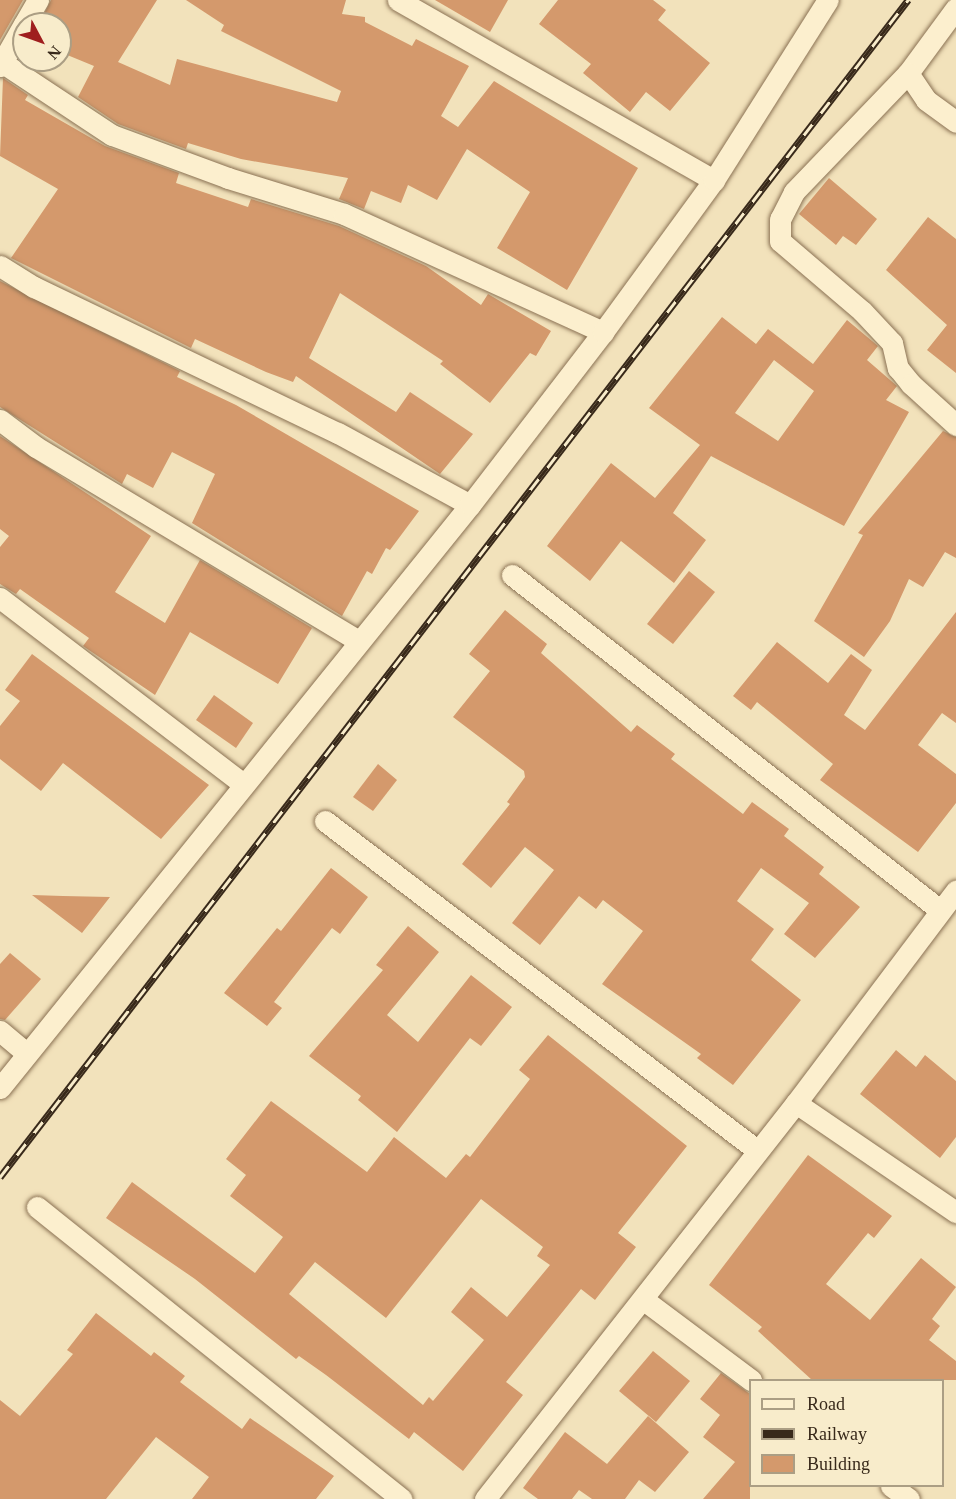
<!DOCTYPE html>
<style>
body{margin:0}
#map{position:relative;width:956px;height:1499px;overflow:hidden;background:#f2e2bb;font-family:"Times New Roman",serif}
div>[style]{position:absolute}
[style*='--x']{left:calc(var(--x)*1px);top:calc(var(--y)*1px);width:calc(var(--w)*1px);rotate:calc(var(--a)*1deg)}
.building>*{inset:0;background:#d4996c}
.roads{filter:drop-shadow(0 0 2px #8a7153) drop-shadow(0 0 2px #8a7153)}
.minor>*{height:21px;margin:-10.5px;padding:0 10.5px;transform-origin:10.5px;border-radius:10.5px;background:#fcefce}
.rail>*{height:7px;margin-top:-3.5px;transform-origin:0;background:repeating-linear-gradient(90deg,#f8eccb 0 14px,#38291a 0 28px);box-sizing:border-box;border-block:2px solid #38291a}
span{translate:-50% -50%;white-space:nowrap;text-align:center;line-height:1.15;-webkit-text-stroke:5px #f8eccb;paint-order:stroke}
.legend{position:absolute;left:749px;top:1379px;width:195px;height:108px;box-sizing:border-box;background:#f8eccb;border:2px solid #ab9e84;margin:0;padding:8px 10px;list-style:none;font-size:18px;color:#38291a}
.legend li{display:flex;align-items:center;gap:12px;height:30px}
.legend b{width:30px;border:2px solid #ab9e84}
.north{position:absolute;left:12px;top:12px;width:60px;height:60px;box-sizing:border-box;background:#f8eccb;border:2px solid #ab9e84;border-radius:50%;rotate:131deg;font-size:16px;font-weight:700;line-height:24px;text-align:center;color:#38291a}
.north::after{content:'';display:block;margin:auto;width:21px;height:27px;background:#9f1e1e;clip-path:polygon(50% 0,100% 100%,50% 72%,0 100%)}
</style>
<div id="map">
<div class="building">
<div style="clip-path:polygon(0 0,23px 0,0 40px)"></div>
<div style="clip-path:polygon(51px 0,157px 0,118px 62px,170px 85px,177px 59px,337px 102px,341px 91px,221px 31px,224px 25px,186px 0,346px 0,342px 14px,365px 17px,365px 22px,412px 46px,416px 39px,469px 66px,441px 116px,458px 127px,494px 81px,638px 168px,567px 290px,497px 248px,530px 192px,467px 149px,437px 200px,408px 185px,401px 203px,371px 191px,364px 209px,339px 199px,348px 178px,241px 159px,188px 143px,186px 149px,118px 124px,78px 97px,94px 66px,60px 52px,60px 24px,39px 24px)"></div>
<div style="clip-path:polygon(435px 0,508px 0,490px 32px)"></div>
<div style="clip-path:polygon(558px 0,653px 0,666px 10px,658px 20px,710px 63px,670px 111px,646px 92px,630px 112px,583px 73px,591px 64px,539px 24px)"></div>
<div style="clip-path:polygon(24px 50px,24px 60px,47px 60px,40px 72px,19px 58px)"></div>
<div style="clip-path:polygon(3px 78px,28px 95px,25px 100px,105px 146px,179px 173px,176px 183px,248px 207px,251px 199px,339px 226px,426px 266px,481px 305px,488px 294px,551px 331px,536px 356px,530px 353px,490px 403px,440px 364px,443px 361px,340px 293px,309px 358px,396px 412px,410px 392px,473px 434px,440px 474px,296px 376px,293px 382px,266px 372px,195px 339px,191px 348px,11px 258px,58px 189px,0 156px)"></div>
<div style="clip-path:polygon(829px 178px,877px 219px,856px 245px,843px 236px,836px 245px,799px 214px)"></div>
<div style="clip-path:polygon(928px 217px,956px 239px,956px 373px,927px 350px,947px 325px,886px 270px)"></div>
<div style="clip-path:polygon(0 281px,180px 371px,177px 377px,236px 405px,419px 511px,390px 550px,386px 548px,372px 574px,367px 571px,342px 616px,192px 523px,215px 474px,172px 452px,153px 488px,127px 474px,122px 484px,0 407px)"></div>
<div style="clip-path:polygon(evenodd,722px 317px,756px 344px,768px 329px,813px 364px,847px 320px,878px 346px,867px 360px,897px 386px,886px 400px,909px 412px,844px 526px,711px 456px,673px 513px,706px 540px,674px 583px,621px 541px,590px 581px,547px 546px,611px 463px,655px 498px,700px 445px,649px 408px,722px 317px,774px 360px,814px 391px,778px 441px,735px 413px,774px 360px)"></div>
<div style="clip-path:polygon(943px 431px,956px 437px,956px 558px,945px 552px,923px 587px,909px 579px,890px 621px,864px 657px,814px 621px,863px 535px,858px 533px)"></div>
<div style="clip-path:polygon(0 436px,151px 536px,115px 592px,165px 623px,200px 560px,312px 628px,278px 684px,190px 632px,155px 695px,83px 646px,89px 638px,20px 589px,16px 594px,0 584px,0 547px,9px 536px,0 529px)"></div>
<div style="clip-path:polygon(689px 571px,715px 592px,673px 644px,647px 624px)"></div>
<div style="clip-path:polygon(505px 610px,547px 644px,541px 653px,631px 732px,637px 725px,675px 754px,671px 759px,743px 814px,752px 802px,789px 829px,784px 836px,824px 867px,819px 874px,860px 907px,815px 958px,784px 934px,809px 903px,761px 868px,737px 901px,774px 929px,751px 960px,801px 1000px,733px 1085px,697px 1058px,701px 1054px,602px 984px,643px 931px,603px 900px,596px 909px,579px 896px,540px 945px,512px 923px,554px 870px,525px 847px,491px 888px,462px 864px,510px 804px,507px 802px,525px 777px,524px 771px,453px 717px,490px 671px,469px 654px)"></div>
<div style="clip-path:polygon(956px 612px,956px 723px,942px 713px,918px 745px,956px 774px,956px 803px,918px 852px,820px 780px,833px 764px,757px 702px,751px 710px,733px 696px,777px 642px,828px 683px,851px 654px,872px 670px,844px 715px,865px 730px)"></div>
<div style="clip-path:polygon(32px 654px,209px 785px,161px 839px,63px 763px,41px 791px,0 759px,0 726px,20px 701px,5px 690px)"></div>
<div style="clip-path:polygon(214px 695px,253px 723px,236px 748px,196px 720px)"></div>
<div style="clip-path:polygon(378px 764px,397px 780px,373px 811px,353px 797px)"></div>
<div style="clip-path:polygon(331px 868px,368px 897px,340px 934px,332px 928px,274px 1002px,282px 1008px,267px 1026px,224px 993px,277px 928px,281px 931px)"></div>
<div style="clip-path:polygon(32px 895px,63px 896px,110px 897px,82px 933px)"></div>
<div style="clip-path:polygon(408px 926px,439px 952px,387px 1015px,418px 1042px,471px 975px,512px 1007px,481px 1046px,470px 1038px,397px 1132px,358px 1100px,361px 1096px,309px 1056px,383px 970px,376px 965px)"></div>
<div style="clip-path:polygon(10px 953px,41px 979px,5px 1020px,0 1019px,0 964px)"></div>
<div style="clip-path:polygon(evenodd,548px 1035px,687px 1146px,618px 1233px,636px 1247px,595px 1300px,581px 1289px,506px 1382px,523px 1395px,463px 1471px,414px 1432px,409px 1439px,326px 1375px,299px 1356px,296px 1359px,195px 1279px,106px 1218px,132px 1182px,255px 1273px,283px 1237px,230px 1196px,246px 1175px,226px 1159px,271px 1101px,367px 1172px,394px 1137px,446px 1178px,466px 1154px,470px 1157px,530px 1079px,519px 1070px,548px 1035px,481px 1199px,543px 1247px,537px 1256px,550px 1265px,507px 1317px,471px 1287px,451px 1312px,484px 1340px,433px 1401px,429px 1397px,423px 1405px,289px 1294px,315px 1262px,386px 1318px,481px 1199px)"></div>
<div style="clip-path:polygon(896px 1050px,916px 1067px,925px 1055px,956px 1081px,956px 1137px,940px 1158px,860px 1094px)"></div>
<div style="clip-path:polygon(808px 1155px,892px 1216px,874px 1238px,868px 1233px,826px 1284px,870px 1320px,921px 1258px,956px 1287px,932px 1319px,940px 1326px,929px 1340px,956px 1361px,956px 1380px,812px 1380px,758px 1331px,762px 1327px,709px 1285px)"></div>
<div style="clip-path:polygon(96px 1313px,151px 1356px,154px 1352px,185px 1376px,180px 1382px,242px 1429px,250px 1418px,334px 1476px,316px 1499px,192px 1499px,209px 1477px,156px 1437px,106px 1499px,0 1499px,0 1400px,20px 1416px,73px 1354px,67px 1350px)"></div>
<div style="clip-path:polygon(653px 1351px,690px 1381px,656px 1422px,619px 1391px)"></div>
<div style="clip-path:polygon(721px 1373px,750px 1394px,750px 1499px,703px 1499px,735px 1462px,703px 1437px,720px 1415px,700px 1399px)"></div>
<div style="clip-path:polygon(648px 1416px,689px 1452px,655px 1492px,639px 1480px,625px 1499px,592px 1499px,579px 1490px,572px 1499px,538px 1499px,523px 1488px,565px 1432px,607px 1464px)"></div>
</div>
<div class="roads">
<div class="minor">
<div style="--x:398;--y:0;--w:364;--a:29.7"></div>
<div style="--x:956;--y:8;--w:81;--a:126.4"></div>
<div style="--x:908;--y:73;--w:165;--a:133.8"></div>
<div style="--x:794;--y:192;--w:30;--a:117"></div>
<div style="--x:780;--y:219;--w:22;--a:90"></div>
<div style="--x:780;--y:241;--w:108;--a:40.5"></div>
<div style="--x:862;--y:311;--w:44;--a:46.8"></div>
<div style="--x:892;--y:343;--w:26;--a:77"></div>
<div style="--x:898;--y:368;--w:21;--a:51"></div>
<div style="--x:911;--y:384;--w:61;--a:42.3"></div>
<div style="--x:24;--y:24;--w:28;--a:-60"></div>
<div style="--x:0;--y:61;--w:134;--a:33.5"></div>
<div style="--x:112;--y:135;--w:124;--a:20.3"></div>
<div style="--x:228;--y:178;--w:121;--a:17.2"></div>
<div style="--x:344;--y:214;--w:285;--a:24.5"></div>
<div style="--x:0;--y:66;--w:48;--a:-60.3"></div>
<div style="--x:908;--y:73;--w:32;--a:56"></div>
<div style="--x:926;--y:100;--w:37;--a:36"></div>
<div style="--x:0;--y:266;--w:40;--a:32"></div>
<div style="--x:34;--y:287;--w:337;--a:25.7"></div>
<div style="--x:338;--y:433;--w:150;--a:28.6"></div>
<div style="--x:0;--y:420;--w:45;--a:36.9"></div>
<div style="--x:36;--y:447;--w:375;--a:31"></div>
<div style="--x:512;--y:575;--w:544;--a:38.05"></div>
<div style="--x:0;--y:598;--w:306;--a:37.4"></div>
<div style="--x:325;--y:821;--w:544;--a:37.31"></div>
<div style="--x:0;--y:1031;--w:35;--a:40"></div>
<div style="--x:0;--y:1088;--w:749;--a:-51.13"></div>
<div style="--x:470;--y:505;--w:218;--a:-52.4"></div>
<div style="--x:603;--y:332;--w:188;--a:-53.9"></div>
<div style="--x:714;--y:180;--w:213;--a:-57.7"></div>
<div style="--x:796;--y:1103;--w:194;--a:34.3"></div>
<div style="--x:37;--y:1207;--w:467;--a:38.7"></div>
<div style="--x:644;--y:1300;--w:134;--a:36.8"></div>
<div style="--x:891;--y:1486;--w:22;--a:36"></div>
<div style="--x:485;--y:1499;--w:504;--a:-51.86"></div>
<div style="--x:796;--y:1103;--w:266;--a:-53"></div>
</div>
</div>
<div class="rail">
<div style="--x:0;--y:1177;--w:1487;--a:-52.35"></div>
</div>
<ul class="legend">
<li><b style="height:8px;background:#fcefce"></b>Road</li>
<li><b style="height:8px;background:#38291a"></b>Railway</li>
<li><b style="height:16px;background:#d4996c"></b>Building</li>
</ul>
<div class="north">N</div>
</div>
